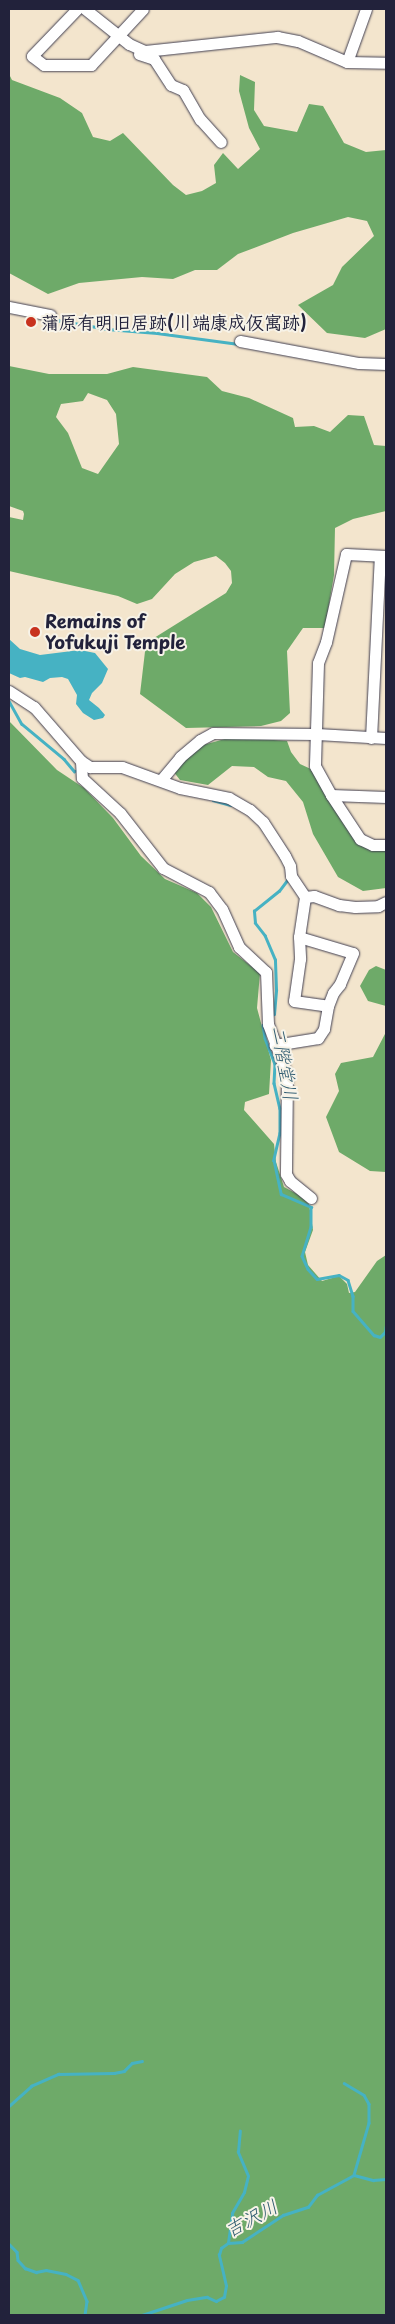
<!DOCTYPE html>
<meta charset="utf-8">
<style>
body{margin:0}
#map{position:relative;width:395px;height:2324px;overflow:hidden;background:#f3e5cd;font-family:"Playpen Sans","Klee One",sans-serif}
div>[style]{position:absolute}
[style*='--x']{left:calc(var(--x)*1px);top:calc(var(--y)*1px);width:calc(var(--w)*1px);rotate:calc(var(--a)*1deg)}
.forest>*{inset:0;background:#6eaa69}
.water>*{inset:0;background:#46b2c3}
.stream>*{height:2.5px;margin:-1.25px;padding:0 1.25px;transform-origin:1.25px;border-radius:1.25px;background:#46b2c3}
.roads{filter:drop-shadow(0 0 1px #413f51) drop-shadow(0 0 1px #413f51)}
.minor>*{height:11px;margin:-5.5px;padding:0 5.5px;transform-origin:5.5px;border-radius:5.5px;background:#fff}
.dots>*{width:14px;height:14px;translate:-50% -50%;box-sizing:border-box;border:2px solid #f7f3e8;border-radius:50%}
span{translate:-50% -50%;white-space:nowrap;text-align:center;line-height:1.15;-webkit-text-stroke:4px #f7f3e8;paint-order:stroke}
.poi-label{font-size:18px;color:#22223b;font-weight:700}
.left{translate:0 -50%;text-align:left}
.water-label{font-size:19px;color:#305c71;font-style:italic}
.frame{position:absolute;inset:0;border:10px solid #22223b;pointer-events:none}
</style>
<div id="map">
<div class="forest">
<div style="clip-path:polygon(9px 74px,12px 80px,60px 98px,82px 113px,93px 137px,110px 141px,123px 133px,173px 185px,186px 195px,202px 191px,216px 183px,214px 165px,223px 153px,238px 169px,260px 149px,249px 128px,239px 91px,240px 75px,255px 82px,254px 110px,264px 126px,297px 132px,309px 104px,323px 106px,344px 143px,366px 152px,386px 150px,386px 329px,365px 338px,327px 333px,298px 305px,333px 285px,342px 267px,374px 236px,367px 221px,348px 217px,293px 233px,238px 254px,217px 270px,195px 270px,173px 279px,142px 277px,79px 283px,48px 294px,9px 273px)"></div>
<div style="clip-path:polygon(evenodd,9px 366px,49px 374px,107px 374px,133px 367px,207px 377px,222px 391px,249px 398px,293px 418px,295px 427px,314px 426px,330px 432px,348px 415px,364px 416px,374px 445px,386px 446px,386px 511px,353px 519px,335px 528px,334px 575px,325px 628px,303px 628px,287px 651px,290px 713px,281px 721px,261px 726px,186px 728px,140px 694px,146px 643px,226px 593px,232px 583px,231px 571px,225px 563px,216px 556px,194px 562px,175px 574px,152px 599px,137px 604px,118px 596px,9px 571px,9px 517px,23px 520px,24px 514px,23px 511px,9px 506px,9px 366px,88px 393px,107px 400px,116px 414px,119px 444px,98px 474px,82px 468px,68px 433px,56px 417px,61px 404px,83px 401px,88px 393px)"></div>
<div style="clip-path:polygon(9px 721px,57px 770px,84px 788px,113px 818px,141px 856px,165px 879px,197px 893px,211px 907px,233px 952px,260px 973px,257px 1008px,271px 1060px,269px 1094px,245px 1102px,244px 1110px,274px 1144px,276px 1162px,284px 1187px,299px 1195px,309px 1204px,313px 1230px,305px 1252px,308px 1265px,322px 1281px,339px 1276px,347px 1284px,349px 1293px,355px 1292px,377px 1261px,386px 1255px,386px 2315px,9px 2315px)"></div>
<div style="clip-path:polygon(232px 737px,287px 741px,291px 752px,300px 764px,313px 770px,351px 831px,386px 846px,386px 888px,363px 891px,338px 877px,313px 834px,303px 802px,286px 781px,268px 777px,254px 767px,232px 766px,208px 785px,180px 780px,173px 771px,203px 745px)"></div>
<div style="clip-path:polygon(376px 966px,386px 970px,386px 1006px,368px 1001px,360px 986px,369px 970px)"></div>
<div style="clip-path:polygon(386px 1032px,386px 1172px,370px 1171px,339px 1152px,326px 1117px,339px 1091px,335px 1074px,341px 1063px,373px 1057px)"></div>
</div>
<div class="water">
<div style="clip-path:polygon(9px 639px,20px 649px,40px 655px,80px 650px,95px 653px,108px 669px,102px 683px,92px 693px,89px 700px,99px 708px,105px 715px,103px 718px,94px 720px,83px 713px,76px 704px,77px 695px,68px 679px,62px 677px,50px 678px,43px 682px,25px 677px,20px 678px,9px 673px)"></div>
</div>
<div class="stream">
<div style="--x:51;--y:319;--w:57;--a:10.1"></div>
<div style="--x:107;--y:329;--w:50;--a:4.6"></div>
<div style="--x:157;--y:333;--w:82;--a:7.7"></div>
<div style="--x:9;--y:701;--w:26;--a:61"></div>
<div style="--x:22;--y:724;--w:55;--a:39.8"></div>
<div style="--x:64;--y:759;--w:16;--a:50"></div>
<div style="--x:74;--y:771;--w:4;--a:0"></div>
<div style="--x:213;--y:800;--w:18;--a:16"></div>
<div style="--x:272;--y:1015;--w:2;--a:-27"></div>
<div style="--x:274;--y:1014;--w:24;--a:-85"></div>
<div style="--x:276;--y:990;--w:30;--a:-92"></div>
<div style="--x:275;--y:960;--w:26;--a:-113"></div>
<div style="--x:265;--y:936;--w:16;--a:-128"></div>
<div style="--x:255;--y:923;--w:12;--a:-95"></div>
<div style="--x:254;--y:911;--w:32;--a:-39"></div>
<div style="--x:279;--y:891;--w:15;--a:-53"></div>
<div style="--x:263;--y:1025;--w:13;--a:81"></div>
<div style="--x:265;--y:1038;--w:28;--a:69"></div>
<div style="--x:275;--y:1064;--w:19;--a:93"></div>
<div style="--x:274;--y:1083;--w:26;--a:77"></div>
<div style="--x:280;--y:1108;--w:25;--a:90"></div>
<div style="--x:280;--y:1133;--w:28;--a:103"></div>
<div style="--x:274;--y:1160;--w:35;--a:78"></div>
<div style="--x:281;--y:1194;--w:33;--a:23"></div>
<div style="--x:311;--y:1207;--w:20;--a:90"></div>
<div style="--x:311;--y:1227;--w:30;--a:107"></div>
<div style="--x:302;--y:1256;--w:14;--a:65"></div>
<div style="--x:308;--y:1269;--w:13;--a:48"></div>
<div style="--x:317;--y:1279;--w:22;--a:-10"></div>
<div style="--x:339;--y:1275;--w:10;--a:29"></div>
<div style="--x:348;--y:1280;--w:17;--a:73"></div>
<div style="--x:353;--y:1296;--w:15;--a:90"></div>
<div style="--x:353;--y:1311;--w:32;--a:49"></div>
<div style="--x:374;--y:1335;--w:6;--a:18"></div>
<div style="--x:380;--y:1337;--w:7;--a:-45"></div>
<div style="--x:385;--y:1332;--w:7;--a:-82"></div>
<div style="--x:344;--y:2083;--w:23;--a:31"></div>
<div style="--x:364;--y:2095;--w:10;--a:61"></div>
<div style="--x:369;--y:2104;--w:19;--a:90"></div>
<div style="--x:369;--y:2123;--w:54;--a:106.1"></div>
<div style="--x:9;--y:2106;--w:30;--a:-42"></div>
<div style="--x:31;--y:2086;--w:30;--a:-24"></div>
<div style="--x:58;--y:2074;--w:56;--a:-1"></div>
<div style="--x:114;--y:2073;--w:10;--a:-11"></div>
<div style="--x:124;--y:2071;--w:11;--a:-45"></div>
<div style="--x:132;--y:2063;--w:10;--a:-11"></div>
<div style="--x:228;--y:2243;--w:30;--a:-82"></div>
<div style="--x:232;--y:2213;--w:24;--a:-60"></div>
<div style="--x:244;--y:2192;--w:16;--a:-76"></div>
<div style="--x:248;--y:2176;--w:26;--a:-113"></div>
<div style="--x:238;--y:2152;--w:21;--a:-85"></div>
<div style="--x:9;--y:2244;--w:11;--a:45"></div>
<div style="--x:17;--y:2252;--w:8;--a:83"></div>
<div style="--x:18;--y:2260;--w:11;--a:49"></div>
<div style="--x:25;--y:2268;--w:12;--a:20"></div>
<div style="--x:36;--y:2272;--w:10;--a:-11"></div>
<div style="--x:46;--y:2270;--w:20;--a:11"></div>
<div style="--x:66;--y:2274;--w:13;--a:27"></div>
<div style="--x:78;--y:2280;--w:23;--a:67"></div>
<div style="--x:87;--y:2301;--w:14;--a:98"></div>
<div style="--x:142;--y:2315;--w:47;--a:-18.4"></div>
<div style="--x:187;--y:2300;--w:20;--a:-9"></div>
<div style="--x:207;--y:2297;--w:10;--a:24"></div>
<div style="--x:216;--y:2301;--w:9;--a:-27"></div>
<div style="--x:224;--y:2297;--w:11;--a:-80"></div>
<div style="--x:226;--y:2286;--w:32;--a:-103"></div>
<div style="--x:219;--y:2255;--w:7;--a:-74"></div>
<div style="--x:221;--y:2248;--w:9;--a:-36"></div>
<div style="--x:228;--y:2243;--w:14;--a:-4"></div>
<div style="--x:242;--y:2242;--w:49;--a:-33.4"></div>
<div style="--x:283;--y:2215;--w:26;--a:-18"></div>
<div style="--x:308;--y:2207;--w:15;--a:-53"></div>
<div style="--x:317;--y:2195;--w:42;--a:-28.4"></div>
<div style="--x:354;--y:2175;--w:20;--a:15"></div>
<div style="--x:373;--y:2180;--w:13;--a:-4"></div>
</div>
<div class="roads">
<div class="minor">
<div style="--x:77;--y:9;--w:65;--a:133.8"></div>
<div style="--x:32;--y:56;--w:15;--a:37"></div>
<div style="--x:44;--y:65;--w:47;--a:0"></div>
<div style="--x:91;--y:65;--w:76;--a:-47.1"></div>
<div style="--x:85;--y:9;--w:56;--a:38.5"></div>
<div style="--x:129;--y:44;--w:17;--a:24"></div>
<div style="--x:145;--y:51;--w:133;--a:-6.1"></div>
<div style="--x:277;--y:37;--w:21;--a:11"></div>
<div style="--x:298;--y:41;--w:53;--a:23.2"></div>
<div style="--x:347;--y:62;--w:39;--a:1"></div>
<div style="--x:139;--y:54;--w:16;--a:18"></div>
<div style="--x:154;--y:59;--w:31;--a:57"></div>
<div style="--x:171;--y:85;--w:13;--a:23"></div>
<div style="--x:183;--y:90;--w:34;--a:60"></div>
<div style="--x:200;--y:119;--w:31;--a:48"></div>
<div style="--x:347;--y:62;--w:56;--a:-70.3"></div>
<div style="--x:9;--y:307;--w:42;--a:11"></div>
<div style="--x:240;--y:341;--w:121;--a:10.5"></div>
<div style="--x:359;--y:363;--w:27;--a:2"></div>
<div style="--x:386;--y:556;--w:40;--a:-177.1"></div>
<div style="--x:346;--y:554;--w:90;--a:102.8"></div>
<div style="--x:326;--y:642;--w:22;--a:111"></div>
<div style="--x:318;--y:663;--w:103;--a:91.7"></div>
<div style="--x:315;--y:766;--w:33;--a:61"></div>
<div style="--x:331;--y:795;--w:53;--a:56.6"></div>
<div style="--x:360;--y:839;--w:14;--a:25"></div>
<div style="--x:373;--y:845;--w:13;--a:0"></div>
<div style="--x:9;--y:691;--w:30;--a:33"></div>
<div style="--x:34;--y:707;--w:72;--a:49"></div>
<div style="--x:81;--y:761;--w:11;--a:34"></div>
<div style="--x:90;--y:767;--w:32;--a:0"></div>
<div style="--x:122;--y:767;--w:62;--a:19.9"></div>
<div style="--x:180;--y:788;--w:50;--a:11.5"></div>
<div style="--x:229;--y:798;--w:24;--a:30"></div>
<div style="--x:250;--y:810;--w:18;--a:43"></div>
<div style="--x:263;--y:822;--w:40;--a:57.1"></div>
<div style="--x:285;--y:856;--w:11;--a:63"></div>
<div style="--x:290;--y:866;--w:10;--a:84"></div>
<div style="--x:291;--y:876;--w:25;--a:56"></div>
<div style="--x:305;--y:897;--w:40;--a:98.5"></div>
<div style="--x:299;--y:937;--w:56;--a:16.5"></div>
<div style="--x:353;--y:953;--w:34;--a:113"></div>
<div style="--x:340;--y:984;--w:11;--a:128"></div>
<div style="--x:333;--y:993;--w:14;--a:111"></div>
<div style="--x:328;--y:1006;--w:23;--a:100"></div>
<div style="--x:324;--y:1029;--w:11;--a:124"></div>
<div style="--x:318;--y:1038;--w:44;--a:170.8"></div>
<div style="--x:371;--y:738;--w:182;--a:-87.2"></div>
<div style="--x:81;--y:761;--w:17;--a:87"></div>
<div style="--x:82;--y:778;--w:52;--a:42.6"></div>
<div style="--x:120;--y:813;--w:70;--a:52"></div>
<div style="--x:163;--y:868;--w:52;--a:27.6"></div>
<div style="--x:209;--y:892;--w:21;--a:53"></div>
<div style="--x:222;--y:909;--w:42;--a:65.9"></div>
<div style="--x:239;--y:947;--w:37;--a:43"></div>
<div style="--x:266;--y:972;--w:52;--a:87.8"></div>
<div style="--x:268;--y:1024;--w:54;--a:69.6"></div>
<div style="--x:287;--y:1075;--w:99;--a:90.6"></div>
<div style="--x:286;--y:1174;--w:8;--a:60"></div>
<div style="--x:290;--y:1181;--w:27;--a:39"></div>
<div style="--x:161;--y:780;--w:30;--a:-50"></div>
<div style="--x:180;--y:757;--w:26;--a:-40"></div>
<div style="--x:200;--y:740;--w:15;--a:-28"></div>
<div style="--x:213;--y:733;--w:104;--a:0.6"></div>
<div style="--x:317;--y:734;--w:69;--a:3.3"></div>
<div style="--x:331;--y:795;--w:55;--a:2.1"></div>
<div style="--x:305;--y:897;--w:9;--a:-6"></div>
<div style="--x:314;--y:896;--w:27;--a:20"></div>
<div style="--x:339;--y:905;--w:16;--a:7"></div>
<div style="--x:355;--y:907;--w:23;--a:-2"></div>
<div style="--x:378;--y:906;--w:9;--a:-27"></div>
<div style="--x:299;--y:937;--w:22;--a:87"></div>
<div style="--x:300;--y:959;--w:42;--a:98.1"></div>
<div style="--x:294;--y:1001;--w:34;--a:8"></div>
</div>
</div>
<div class="dots">
<div style="left:31px;top:322px;background:#c8321e"></div>
<div style="left:35px;top:632px;background:#c8321e"></div>
</div>
<div class="poi-label">
<span class="left" style="left:41px;top:322px">蒲原有明旧居跡(川端康成仮寓跡)</span>
<span class="left" style="left:45px;top:632px">Remains of<br>Yofukuji Temple</span>
</div>
<div class="water-label">
<span style="left:285px;top:1063px;rotate:80deg">二階堂川</span>
<span style="left:251px;top:2218px;rotate:-28deg">吉沢川</span>
</div>
<div class="frame"></div>
</div>
